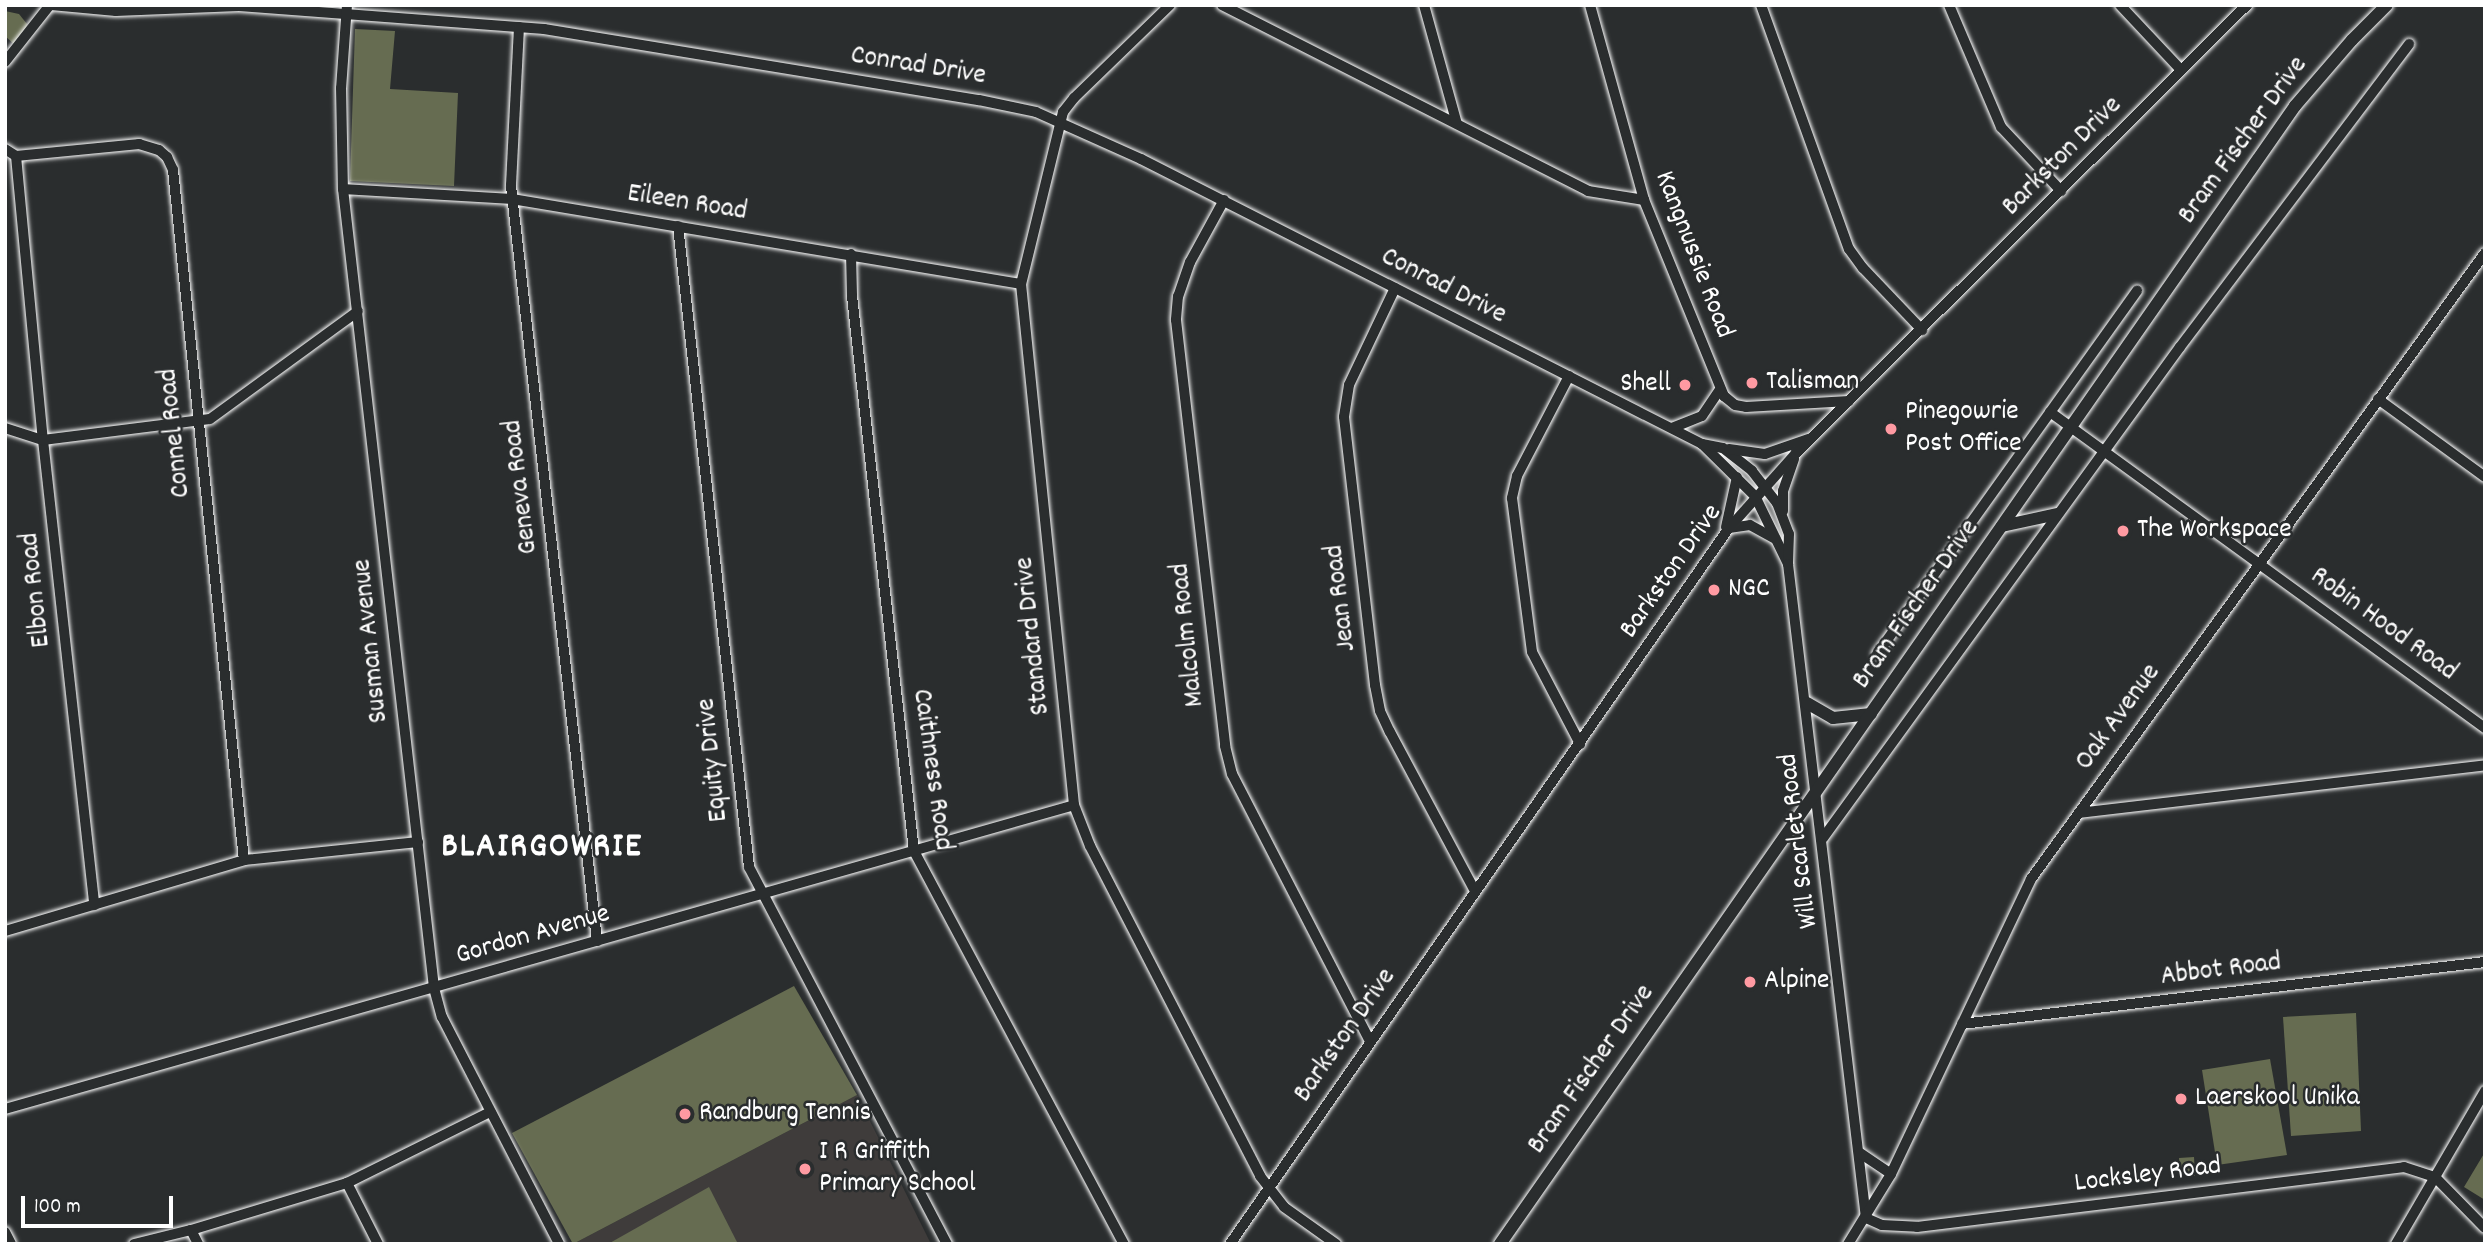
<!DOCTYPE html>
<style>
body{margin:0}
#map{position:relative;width:2490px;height:1249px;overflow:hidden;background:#2a2d2e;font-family:Dekko,sans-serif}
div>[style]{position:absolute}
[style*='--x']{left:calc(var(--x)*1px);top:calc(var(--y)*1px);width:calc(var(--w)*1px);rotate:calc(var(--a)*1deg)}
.built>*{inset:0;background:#3f3c3b}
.green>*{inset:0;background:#666c51}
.roads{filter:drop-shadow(0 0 2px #fff) drop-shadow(0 0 2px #fff)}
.minor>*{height:10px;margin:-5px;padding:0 5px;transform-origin:5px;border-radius:5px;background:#2a2d2e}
.major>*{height:12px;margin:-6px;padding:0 6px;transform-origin:6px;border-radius:6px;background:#2a2d2e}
.dots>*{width:19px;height:19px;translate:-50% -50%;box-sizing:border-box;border:4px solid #2a2d2e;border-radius:50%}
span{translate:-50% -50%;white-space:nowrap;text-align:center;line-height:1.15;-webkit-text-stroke:5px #2a2d2e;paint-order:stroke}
.street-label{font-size:28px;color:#fff}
.poi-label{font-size:28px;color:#fff}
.left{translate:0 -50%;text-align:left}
.right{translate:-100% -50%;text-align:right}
.district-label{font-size:35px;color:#fff;font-weight:700;letter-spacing:2px}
.frame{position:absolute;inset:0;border:7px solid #fff;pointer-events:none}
.scale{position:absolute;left:21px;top:1196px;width:152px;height:32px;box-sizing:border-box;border:4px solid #fff;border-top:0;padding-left:9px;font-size:21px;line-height:24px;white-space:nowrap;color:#fff;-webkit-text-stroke:5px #2a2d2e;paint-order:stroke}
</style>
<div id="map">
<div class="built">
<div style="clip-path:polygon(857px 1095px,931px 1244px,573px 1244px)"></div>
</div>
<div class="green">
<div style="clip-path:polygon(5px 11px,19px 14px,27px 24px,26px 34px,15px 45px,5px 36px)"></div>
<div style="clip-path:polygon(355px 29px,395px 31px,390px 89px,458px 93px,454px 186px,350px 181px)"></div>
<div style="clip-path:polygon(794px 986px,857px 1095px,573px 1244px,512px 1133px)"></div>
<div style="clip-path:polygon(2356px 1013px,2361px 1131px,2291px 1136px,2283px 1017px)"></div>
<div style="clip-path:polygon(2270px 1059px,2287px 1155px,2217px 1165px,2202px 1070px)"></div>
<div style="clip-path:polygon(2485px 1152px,2485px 1200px,2464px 1187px)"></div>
<div style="clip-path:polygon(2194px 1157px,2195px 1176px,2180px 1176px,2179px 1158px)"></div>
<div style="clip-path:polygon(709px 1187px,738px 1244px,608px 1244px)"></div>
</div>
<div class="roads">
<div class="minor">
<div style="--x:51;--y:5;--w:65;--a:5.3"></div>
<div style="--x:116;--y:11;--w:123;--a:-2.3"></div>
<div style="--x:239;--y:6;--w:306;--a:4.3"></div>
<div style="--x:544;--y:29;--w:441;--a:9.3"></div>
<div style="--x:979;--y:100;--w:58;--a:11.9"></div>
<div style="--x:1036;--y:112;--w:115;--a:24.1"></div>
<div style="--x:1141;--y:159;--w:629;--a:26.93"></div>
<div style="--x:1702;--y:444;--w:74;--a:44.5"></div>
<div style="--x:1755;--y:496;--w:76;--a:64.1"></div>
<div style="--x:347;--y:5;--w:83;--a:94.1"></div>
<div style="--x:341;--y:88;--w:101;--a:88.9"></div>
<div style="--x:343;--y:189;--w:804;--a:83.5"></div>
<div style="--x:434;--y:988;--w:30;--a:75"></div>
<div style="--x:442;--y:1017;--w:255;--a:62.7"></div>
<div style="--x:1170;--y:5;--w:134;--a:135.9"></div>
<div style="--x:1074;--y:98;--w:18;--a:128"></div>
<div style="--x:1063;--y:112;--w:177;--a:103.7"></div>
<div style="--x:1021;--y:284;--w:524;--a:84.19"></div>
<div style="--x:1074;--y:805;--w:44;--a:68.7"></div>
<div style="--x:1090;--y:846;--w:371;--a:62.7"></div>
<div style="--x:1260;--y:1176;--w:39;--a:52"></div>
<div style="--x:1284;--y:1207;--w:64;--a:35.4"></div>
<div style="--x:1222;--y:5;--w:411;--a:26.9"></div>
<div style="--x:1588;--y:191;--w:57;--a:9.1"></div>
<div style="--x:1424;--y:5;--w:123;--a:74.5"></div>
<div style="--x:1590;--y:5;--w:202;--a:74.5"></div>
<div style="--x:1644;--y:200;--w:212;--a:67.8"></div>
<div style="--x:1724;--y:396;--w:14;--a:39"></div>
<div style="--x:1735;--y:405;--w:11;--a:10"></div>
<div style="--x:1746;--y:407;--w:103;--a:-3.3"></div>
<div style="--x:1761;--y:5;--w:259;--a:70.2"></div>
<div style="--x:1849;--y:249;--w:24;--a:54"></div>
<div style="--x:1863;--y:268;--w:86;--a:46.4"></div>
<div style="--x:1949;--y:5;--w:133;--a:66.9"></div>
<div style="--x:2001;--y:127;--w:88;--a:46.8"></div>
<div style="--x:2120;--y:5;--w:89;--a:46.8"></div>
<div style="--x:519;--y:27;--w:159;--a:92.9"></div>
<div style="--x:511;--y:186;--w:760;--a:83.5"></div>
<div style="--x:5;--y:62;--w:73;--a:-51.7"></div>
<div style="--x:5;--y:149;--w:13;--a:32"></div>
<div style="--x:16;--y:156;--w:285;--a:84.6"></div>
<div style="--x:43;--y:440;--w:468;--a:83.7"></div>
<div style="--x:16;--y:156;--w:124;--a:-5.6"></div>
<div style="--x:139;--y:144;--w:21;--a:17"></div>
<div style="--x:159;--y:150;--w:11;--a:41"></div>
<div style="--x:167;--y:157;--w:14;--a:65"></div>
<div style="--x:173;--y:170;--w:694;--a:84.13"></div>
<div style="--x:343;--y:189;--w:169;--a:3.4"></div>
<div style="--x:512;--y:199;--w:516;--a:9.48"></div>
<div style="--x:1224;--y:200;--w:71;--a:118.7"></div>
<div style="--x:1190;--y:262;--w:36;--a:109"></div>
<div style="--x:1178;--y:296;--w:24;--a:95"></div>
<div style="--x:1176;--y:320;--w:429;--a:83.4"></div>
<div style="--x:1225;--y:746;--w:29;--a:76"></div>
<div style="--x:1232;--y:774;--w:301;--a:62.7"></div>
<div style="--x:678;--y:226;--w:645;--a:83.68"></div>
<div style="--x:749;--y:867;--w:426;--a:62.3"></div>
<div style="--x:851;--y:254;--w:42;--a:88.6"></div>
<div style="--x:852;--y:296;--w:558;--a:83.63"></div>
<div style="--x:914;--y:851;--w:446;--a:61.9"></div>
<div style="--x:1395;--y:288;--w:107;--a:115.4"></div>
<div style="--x:1349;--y:385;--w:32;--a:99"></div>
<div style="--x:1344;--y:417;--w:270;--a:83.4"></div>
<div style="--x:1375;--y:685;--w:26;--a:79"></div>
<div style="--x:1380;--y:711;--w:23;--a:65"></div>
<div style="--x:1390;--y:732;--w:180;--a:61.9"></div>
<div style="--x:1569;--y:376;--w:113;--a:117.5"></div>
<div style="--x:1517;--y:476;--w:23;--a:103"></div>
<div style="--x:1512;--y:498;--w:155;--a:82.6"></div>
<div style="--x:1532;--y:652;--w:104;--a:62.4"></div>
<div style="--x:2378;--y:399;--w:132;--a:36.1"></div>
<div style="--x:2050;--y:412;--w:538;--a:36"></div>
<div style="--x:5;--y:428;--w:40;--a:18"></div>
<div style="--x:43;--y:440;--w:168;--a:-7.2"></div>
<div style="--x:210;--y:419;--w:183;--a:-36.1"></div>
<div style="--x:1672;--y:428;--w:32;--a:-22"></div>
<div style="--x:1702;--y:416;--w:32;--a:-56"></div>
<div style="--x:1702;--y:444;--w:21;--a:11"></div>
<div style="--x:1723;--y:448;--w:37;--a:38"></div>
<div style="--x:1752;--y:471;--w:41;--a:52"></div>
<div style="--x:1777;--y:503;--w:33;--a:69"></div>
<div style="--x:1789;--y:534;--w:30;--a:92"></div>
<div style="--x:1788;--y:564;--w:659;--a:83.2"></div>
<div style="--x:1866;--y:1218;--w:17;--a:24"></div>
<div style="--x:1882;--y:1225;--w:35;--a:3"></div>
<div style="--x:1917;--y:1227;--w:491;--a:-7"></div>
<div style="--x:2404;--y:1167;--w:33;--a:18"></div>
<div style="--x:2435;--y:1177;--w:71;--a:45.6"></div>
<div style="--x:1729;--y:449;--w:36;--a:8"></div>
<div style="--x:1765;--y:454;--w:46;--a:-19.2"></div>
<div style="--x:1783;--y:511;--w:20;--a:-90"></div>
<div style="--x:1783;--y:491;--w:34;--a:-71"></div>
<div style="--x:1726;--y:527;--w:51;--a:-77.6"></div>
<div style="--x:1729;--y:528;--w:21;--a:-8"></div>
<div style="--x:1750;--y:525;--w:29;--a:29"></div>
<div style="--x:1877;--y:654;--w:447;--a:-54.4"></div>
<div style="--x:2079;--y:813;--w:409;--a:-6.7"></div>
<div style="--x:1823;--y:838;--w:607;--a:-53.98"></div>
<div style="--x:2180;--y:347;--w:380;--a:-52.9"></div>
<div style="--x:5;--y:931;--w:249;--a:-16.5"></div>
<div style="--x:244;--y:860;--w:175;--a:-5.9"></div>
<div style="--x:1962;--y:1024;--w:527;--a:-6.76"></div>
<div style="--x:5;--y:1109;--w:1111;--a:-15.87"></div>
<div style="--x:1860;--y:1153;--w:37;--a:34"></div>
<div style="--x:347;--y:1183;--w:68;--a:63.1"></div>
<div style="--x:191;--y:1230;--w:16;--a:63"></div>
<div style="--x:5;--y:1232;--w:13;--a:63"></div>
<div style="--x:134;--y:1244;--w:59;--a:-13.8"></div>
<div style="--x:191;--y:1230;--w:163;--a:-16.8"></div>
<div style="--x:347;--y:1183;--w:160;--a:-26.4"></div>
<div style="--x:1230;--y:1244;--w:873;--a:-55.13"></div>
<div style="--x:1729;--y:528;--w:101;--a:-48.2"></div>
<div style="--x:1796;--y:453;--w:636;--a:-44.81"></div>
<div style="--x:1848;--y:1244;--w:82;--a:-58.4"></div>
<div style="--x:1891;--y:1174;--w:327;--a:-64.6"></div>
<div style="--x:2031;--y:879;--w:773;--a:-54.05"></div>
<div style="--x:2396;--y:1244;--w:177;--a:-59.8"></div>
</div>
<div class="major">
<div style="--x:2002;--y:526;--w:56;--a:-12.3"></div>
<div style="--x:1807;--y:703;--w:30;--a:30"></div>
<div style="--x:1833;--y:718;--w:38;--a:-6"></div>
<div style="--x:1500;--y:1244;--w:1388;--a:-55.06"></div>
<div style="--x:2295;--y:106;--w:87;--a:-49.2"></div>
<div style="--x:2352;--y:40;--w:49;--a:-45"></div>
</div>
</div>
<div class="dots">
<div style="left:1752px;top:383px;background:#ff9aa2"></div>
<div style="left:1685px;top:385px;background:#ff9aa2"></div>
<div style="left:1891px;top:429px;background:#ff9aa2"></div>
<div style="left:2123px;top:531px;background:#ff9aa2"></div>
<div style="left:1714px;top:590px;background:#ff9aa2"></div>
<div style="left:1750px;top:982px;background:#ff9aa2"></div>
<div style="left:2181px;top:1099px;background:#ff9aa2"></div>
<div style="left:685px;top:1114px;background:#ff9aa2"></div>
<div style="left:805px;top:1169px;background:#ff9aa2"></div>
</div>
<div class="street-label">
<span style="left:918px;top:67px;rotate:9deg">Conrad Drive</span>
<span style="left:2244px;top:141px;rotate:-54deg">Bram Fischer Drive</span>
<span style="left:2063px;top:157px;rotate:-45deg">Barkston Drive</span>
<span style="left:687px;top:204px;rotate:9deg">Eileen Road</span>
<span style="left:1693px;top:255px;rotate:69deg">Kangnussie Road</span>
<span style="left:1443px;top:287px;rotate:27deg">Conrad Drive</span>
<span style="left:176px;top:433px;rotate:-96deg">Connel Road</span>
<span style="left:522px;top:487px;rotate:-97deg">Geneva Road</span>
<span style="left:1672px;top:572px;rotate:-55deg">Barkston Drive</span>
<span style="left:37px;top:590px;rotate:-96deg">Elbon Road</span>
<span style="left:1342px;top:598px;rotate:-97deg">Jean Road</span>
<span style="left:1917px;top:605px;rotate:-55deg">Bram Fischer Drive</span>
<span style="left:2383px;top:625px;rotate:36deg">Robin Hood Road</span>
<span style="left:1189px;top:635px;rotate:-96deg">Malcolm Road</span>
<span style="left:1034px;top:636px;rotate:-96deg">Standard Drive</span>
<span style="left:372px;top:641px;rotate:-96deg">Susman Avenue</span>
<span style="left:2119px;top:718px;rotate:-54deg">Oak Avenue</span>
<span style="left:714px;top:760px;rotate:-96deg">Equity Drive</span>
<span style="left:931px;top:770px;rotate:82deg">Caithness Road</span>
<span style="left:1800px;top:841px;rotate:-97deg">Will Scarlet Road</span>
<span style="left:533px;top:936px;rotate:-16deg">Gordon Avenue</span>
<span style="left:2221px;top:971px;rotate:-7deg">Abbot Road</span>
<span style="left:1346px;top:1036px;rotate:-55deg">Barkston Drive</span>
<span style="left:1592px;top:1070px;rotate:-55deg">Bram Fischer Drive</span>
<span style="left:2148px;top:1176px;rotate:-7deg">Locksley Road</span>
</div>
<div class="poi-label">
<span class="left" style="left:1766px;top:383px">Talisman</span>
<span class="right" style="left:1671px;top:385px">Shell</span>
<span class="left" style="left:1905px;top:429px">Pinegowrie<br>Post Office</span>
<span class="left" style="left:2137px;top:531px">The Workspace</span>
<span class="left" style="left:1728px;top:590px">NGC</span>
<span class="left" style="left:1764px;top:982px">Alpine</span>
<span class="left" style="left:2195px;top:1099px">Laerskool Unika</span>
<span class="left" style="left:699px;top:1114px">Randburg Tennis</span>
<span class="left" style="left:819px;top:1169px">I R Griffith<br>Primary School</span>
</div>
<div class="district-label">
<span style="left:542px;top:848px">BLAIRGOWRIE</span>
</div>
<div class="frame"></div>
<div class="scale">100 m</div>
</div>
